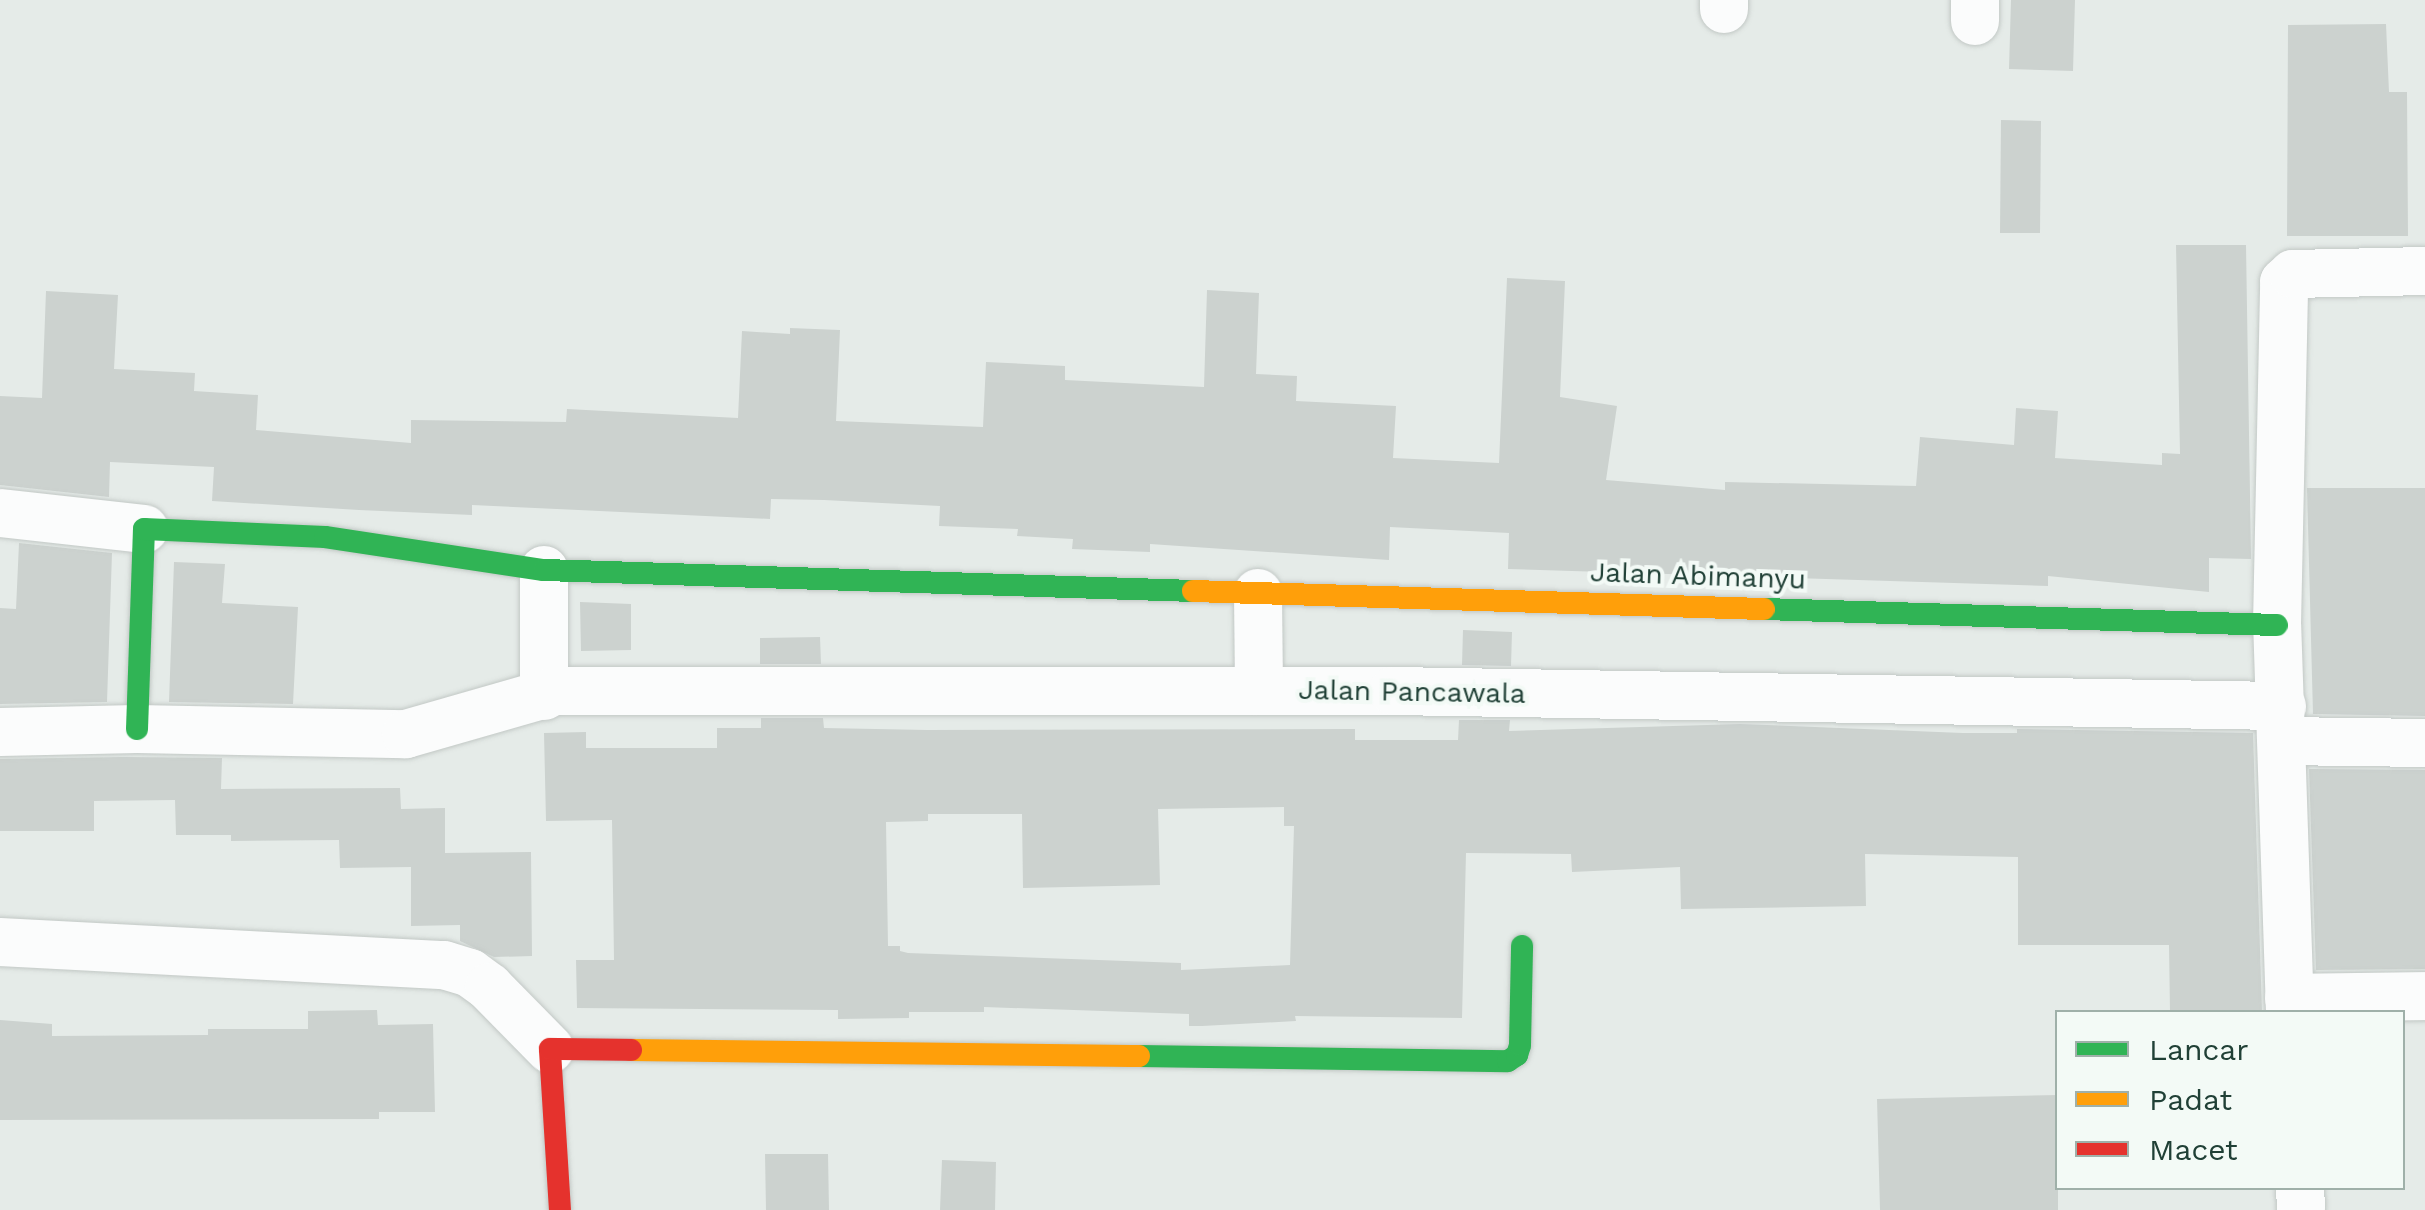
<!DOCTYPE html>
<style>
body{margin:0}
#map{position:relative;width:2425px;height:1210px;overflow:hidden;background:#e5ebe8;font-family:"Work Sans",sans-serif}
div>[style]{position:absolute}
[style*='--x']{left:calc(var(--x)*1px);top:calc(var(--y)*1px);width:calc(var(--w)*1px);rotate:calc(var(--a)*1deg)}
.building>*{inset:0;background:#ccd2cf}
.roads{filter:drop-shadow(0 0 2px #c2c8c5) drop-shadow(0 0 2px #c2c8c5)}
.street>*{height:48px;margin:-24px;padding:0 24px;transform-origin:24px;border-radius:24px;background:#fbfcfc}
.fast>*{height:22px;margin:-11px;padding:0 11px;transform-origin:11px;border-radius:11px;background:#30b455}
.slow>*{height:22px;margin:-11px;padding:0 11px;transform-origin:11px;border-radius:11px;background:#ff9f0a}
.jam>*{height:22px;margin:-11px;padding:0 11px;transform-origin:11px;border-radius:11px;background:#e5322d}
span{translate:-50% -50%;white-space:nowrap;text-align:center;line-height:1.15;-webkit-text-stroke:8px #f3faf6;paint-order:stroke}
.street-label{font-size:28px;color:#204036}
.legend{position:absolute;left:2055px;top:1010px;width:350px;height:180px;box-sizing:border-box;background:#f3faf6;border:2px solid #9fb0a9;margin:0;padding:12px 18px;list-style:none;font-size:30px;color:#204036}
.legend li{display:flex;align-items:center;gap:20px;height:50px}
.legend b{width:50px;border:2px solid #9fb0a9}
</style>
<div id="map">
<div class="building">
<div style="clip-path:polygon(2011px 0,2075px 0,2073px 71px,2009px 69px)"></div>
<div style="clip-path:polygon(2386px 24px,2389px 92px,2407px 92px,2408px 236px,2287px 236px,2288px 25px)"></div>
<div style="clip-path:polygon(2001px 120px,2041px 121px,2040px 233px,2000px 233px)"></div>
<div style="clip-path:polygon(2176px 245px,2246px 245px,2251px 559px,2209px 558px,2209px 592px,2048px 576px,2048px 586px,1508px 569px,1509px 533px,1390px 527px,1389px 560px,1150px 544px,1150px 552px,1072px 549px,1073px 539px,1017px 536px,1018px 529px,939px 526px,940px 506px,824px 500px,771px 499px,770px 519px,472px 505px,472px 515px,359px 510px,212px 501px,214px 467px,110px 462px,109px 497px,0 485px,0 396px,42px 398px,46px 291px,118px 295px,114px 369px,195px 373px,194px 391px,258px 395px,256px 430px,411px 443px,411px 420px,566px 422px,567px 409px,738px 418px,742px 331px,790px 334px,790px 328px,840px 330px,836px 421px,983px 427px,986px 362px,1065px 366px,1065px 380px,1204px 387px,1207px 290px,1259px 293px,1256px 374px,1297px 376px,1296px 401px,1396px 406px,1393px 458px,1499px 463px,1507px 278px,1565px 281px,1560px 397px,1617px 406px,1606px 480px,1725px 490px,1725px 482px,1916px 486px,1920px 437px,2014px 445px,2016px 408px,2058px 411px,2055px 458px,2162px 465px,2162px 453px,2180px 454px)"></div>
<div style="clip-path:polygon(2307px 488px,2425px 488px,2425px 716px,2313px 714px)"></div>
<div style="clip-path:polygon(19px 543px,112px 553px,107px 702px,0 704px,0 608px,16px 609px)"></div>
<div style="clip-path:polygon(174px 562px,225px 564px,222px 603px,298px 607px,293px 704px,169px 702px)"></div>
<div style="clip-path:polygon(580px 602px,631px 604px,631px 650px,581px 651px)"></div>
<div style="clip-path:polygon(1463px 630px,1512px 632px,1511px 666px,1462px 665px)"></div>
<div style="clip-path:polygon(820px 637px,821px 664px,760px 664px,760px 638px)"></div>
<div style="clip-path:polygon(evenodd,761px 718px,823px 718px,824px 728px,927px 730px,1355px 729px,1355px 740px,1458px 740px,1459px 720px,1510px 720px,1509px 731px,1740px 724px,1963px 733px,2017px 733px,2017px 729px,2253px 733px,2262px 1012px,2170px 1012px,2169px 945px,2018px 945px,2018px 857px,1865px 854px,1866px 906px,1681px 909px,1680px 867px,1572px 872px,1571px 854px,1466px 853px,1462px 1018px,1295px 1016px,1296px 1021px,1202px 1026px,1189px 1026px,1189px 1014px,984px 1007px,984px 1012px,909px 1012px,909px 1018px,838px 1019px,838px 1010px,577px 1008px,576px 960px,614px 960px,612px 820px,546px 821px,544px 733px,586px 732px,586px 748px,717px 748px,717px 728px,761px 728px,761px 718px,1284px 807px,1284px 826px,1294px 826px,1290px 965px,1181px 970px,1181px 963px,908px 953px,900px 951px,900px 946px,888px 946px,886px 822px,928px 821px,928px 814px,1022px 814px,1023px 888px,1160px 885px,1158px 809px,1284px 807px)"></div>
<div style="clip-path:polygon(124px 757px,222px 758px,221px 789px,400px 788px,401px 809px,445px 808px,445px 853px,531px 852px,532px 956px,494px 957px,460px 941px,460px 925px,411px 926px,411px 867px,340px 868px,339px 840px,231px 841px,231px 835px,176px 835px,175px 800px,94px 801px,94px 831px,0 831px,0 759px)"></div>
<div style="clip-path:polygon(2309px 769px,2425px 770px,2425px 969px,2316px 970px)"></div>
<div style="clip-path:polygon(377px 1010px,378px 1025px,433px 1024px,435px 1112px,379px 1112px,379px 1119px,0 1120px,0 1020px,52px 1024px,52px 1036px,208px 1035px,208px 1029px,308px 1029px,308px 1011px)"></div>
<div style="clip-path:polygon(2058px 1095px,2058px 1210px,1880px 1210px,1877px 1099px)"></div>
<div style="clip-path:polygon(765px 1154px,828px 1154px,829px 1210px,766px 1210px)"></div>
<div style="clip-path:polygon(942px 1160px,996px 1162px,995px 1210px,940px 1210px)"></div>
</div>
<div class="roads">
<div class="street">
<div style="--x:1724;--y:0;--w:9;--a:90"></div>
<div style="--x:1975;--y:21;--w:21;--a:-90"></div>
<div style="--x:0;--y:513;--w:145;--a:6.3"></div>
<div style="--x:544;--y:570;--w:126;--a:90"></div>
<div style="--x:1258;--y:593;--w:98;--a:89.4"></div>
<div style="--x:0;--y:732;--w:137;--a:-1.3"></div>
<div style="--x:137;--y:729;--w:269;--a:1.1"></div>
<div style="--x:406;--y:734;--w:156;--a:-16"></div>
<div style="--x:556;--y:691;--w:837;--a:0"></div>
<div style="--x:1393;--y:691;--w:889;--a:0.97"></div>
<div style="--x:2282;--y:741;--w:143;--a:0.8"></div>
<div style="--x:0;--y:942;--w:445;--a:3"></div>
<div style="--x:444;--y:965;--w:27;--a:17"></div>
<div style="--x:470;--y:973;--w:24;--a:36"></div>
<div style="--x:489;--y:987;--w:87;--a:45.5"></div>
<div style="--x:2289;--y:998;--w:136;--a:-0.8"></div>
<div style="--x:2290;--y:1012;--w:387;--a:-91.9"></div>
<div style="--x:2277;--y:625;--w:343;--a:-88.8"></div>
<div style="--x:2284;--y:282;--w:12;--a:-42"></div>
<div style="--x:2293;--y:274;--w:132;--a:-1.3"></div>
<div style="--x:2300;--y:1188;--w:22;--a:87"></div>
</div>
<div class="fast">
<div style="--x:1764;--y:609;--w:513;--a:1.79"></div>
<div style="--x:137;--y:729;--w:200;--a:-88"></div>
<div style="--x:144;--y:529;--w:181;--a:2.5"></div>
<div style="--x:325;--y:537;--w:221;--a:8.6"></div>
<div style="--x:544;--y:570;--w:649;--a:1.85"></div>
<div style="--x:1139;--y:1056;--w:369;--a:0.8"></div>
<div style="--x:1508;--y:1061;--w:11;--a:-34"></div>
<div style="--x:1517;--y:1055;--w:10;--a:-73"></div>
<div style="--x:1520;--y:1045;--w:99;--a:-88.8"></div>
</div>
<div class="slow">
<div style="--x:1193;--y:591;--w:571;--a:1.81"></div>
<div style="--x:631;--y:1050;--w:508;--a:0.68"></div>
</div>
<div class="jam">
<div style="--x:560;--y:1210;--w:161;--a:-93.6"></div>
<div style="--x:550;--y:1049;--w:81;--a:0.7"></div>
</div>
</div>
<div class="street-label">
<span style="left:1698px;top:576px;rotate:2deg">Jalan Abimanyu</span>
<span style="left:1412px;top:692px;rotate:1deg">Jalan Pancawala</span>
</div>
<ul class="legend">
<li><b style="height:12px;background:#30b455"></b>Lancar</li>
<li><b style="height:12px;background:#ff9f0a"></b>Padat</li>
<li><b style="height:12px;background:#e5322d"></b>Macet</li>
</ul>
</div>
